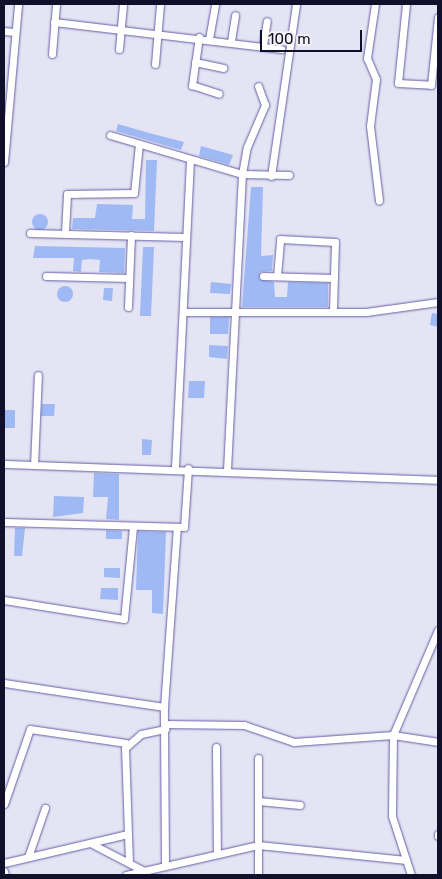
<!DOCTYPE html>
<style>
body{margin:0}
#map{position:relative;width:442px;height:879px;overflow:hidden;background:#e4e4f4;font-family:Rubik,sans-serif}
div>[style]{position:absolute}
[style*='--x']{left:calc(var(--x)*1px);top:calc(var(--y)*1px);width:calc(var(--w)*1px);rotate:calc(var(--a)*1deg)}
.building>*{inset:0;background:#9eb9f3}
.round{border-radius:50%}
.roads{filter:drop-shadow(0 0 1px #635ea4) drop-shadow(0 0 1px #635ea4)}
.minor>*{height:7px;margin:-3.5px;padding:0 3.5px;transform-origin:3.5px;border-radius:3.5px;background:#fff}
span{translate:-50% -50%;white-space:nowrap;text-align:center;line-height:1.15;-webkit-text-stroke:4.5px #f3f3f3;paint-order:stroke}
.frame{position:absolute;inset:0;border:5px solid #120f2b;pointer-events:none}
.scale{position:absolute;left:260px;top:30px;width:102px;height:22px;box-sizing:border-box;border:2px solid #120f2b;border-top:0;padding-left:6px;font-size:15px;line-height:18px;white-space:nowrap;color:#120f2b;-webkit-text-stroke:4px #f3f3f3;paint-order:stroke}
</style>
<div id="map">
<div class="building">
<div style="clip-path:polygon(118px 124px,149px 133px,184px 142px,181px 150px,116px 131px)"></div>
<div style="clip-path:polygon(201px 146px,233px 155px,229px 165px,199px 156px)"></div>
<div style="clip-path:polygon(146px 160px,157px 160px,154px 231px,72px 229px,73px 218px,95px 218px,97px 204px,133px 205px,132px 219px,145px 219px)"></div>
<div style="clip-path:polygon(251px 187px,263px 187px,261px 256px,273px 255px,272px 271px,260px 272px,259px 279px,274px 282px,275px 297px,287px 297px,288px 282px,328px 283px,328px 307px,242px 307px)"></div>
<div class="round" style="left:32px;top:214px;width:16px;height:16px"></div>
<div style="clip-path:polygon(35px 246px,125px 248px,124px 273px,99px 272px,100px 260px,90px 259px,82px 260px,81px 272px,73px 271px,74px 258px,33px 258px)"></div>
<div style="clip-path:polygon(143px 247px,154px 247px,151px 316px,140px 316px)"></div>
<div style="clip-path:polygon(211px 282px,231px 284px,230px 294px,210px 293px)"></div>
<div class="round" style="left:57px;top:286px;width:16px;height:16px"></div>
<div style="clip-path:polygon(104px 288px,113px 288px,112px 301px,103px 300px)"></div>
<div style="clip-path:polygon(432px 313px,438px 314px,438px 327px,430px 325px)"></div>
<div style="clip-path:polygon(210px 317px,229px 317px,228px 334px,210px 334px)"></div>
<div style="clip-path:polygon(209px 345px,228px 346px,227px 359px,209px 357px)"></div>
<div style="clip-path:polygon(189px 381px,205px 381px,204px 398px,188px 398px)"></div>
<div style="clip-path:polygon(42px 404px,55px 404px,54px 416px,41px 416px)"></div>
<div style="clip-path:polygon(4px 410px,15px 410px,15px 428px,4px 428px)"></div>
<div style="clip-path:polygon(142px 439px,152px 440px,151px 455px,142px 455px)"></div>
<div style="clip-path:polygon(94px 473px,119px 474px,119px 520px,106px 519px,108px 497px,93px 497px)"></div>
<div style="clip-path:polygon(54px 496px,84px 497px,83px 513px,53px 517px)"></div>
<div style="clip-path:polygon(15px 528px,25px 528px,22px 556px,14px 556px)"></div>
<div style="clip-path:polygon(106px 530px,122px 531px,122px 539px,106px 539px)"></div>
<div style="clip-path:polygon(138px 531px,166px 532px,163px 614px,152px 613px,152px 590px,136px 590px)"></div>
<div style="clip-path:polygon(104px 568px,120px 568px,120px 578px,104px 577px)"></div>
<div style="clip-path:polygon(101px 588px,118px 588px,118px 600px,100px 599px)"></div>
</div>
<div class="roads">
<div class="minor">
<div style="--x:375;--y:4;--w:55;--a:98.4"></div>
<div style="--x:367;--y:58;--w:23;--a:67"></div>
<div style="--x:376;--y:79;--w:47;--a:97.3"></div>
<div style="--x:370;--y:126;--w:75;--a:83.1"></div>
<div style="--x:406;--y:4;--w:79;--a:95.8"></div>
<div style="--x:398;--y:83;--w:33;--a:3"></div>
<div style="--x:431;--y:85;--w:68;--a:-84.1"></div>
<div style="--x:54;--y:22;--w:229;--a:6.8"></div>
<div style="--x:4;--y:31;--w:10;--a:6"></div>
<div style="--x:199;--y:37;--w:49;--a:98.3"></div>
<div style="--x:192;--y:85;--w:28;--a:18"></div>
<div style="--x:209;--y:39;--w:36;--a:-80"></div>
<div style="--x:231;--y:41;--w:26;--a:-81"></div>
<div style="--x:263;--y:45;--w:24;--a:-81"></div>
<div style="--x:119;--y:49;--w:45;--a:-84.9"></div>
<div style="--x:52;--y:54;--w:50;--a:-85.4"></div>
<div style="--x:195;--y:62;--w:29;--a:12"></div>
<div style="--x:155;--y:64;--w:60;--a:-85.2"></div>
<div style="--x:110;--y:135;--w:138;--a:16.5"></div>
<div style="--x:242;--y:174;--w:47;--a:1.2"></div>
<div style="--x:4;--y:162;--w:159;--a:-84.9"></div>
<div style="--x:271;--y:176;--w:174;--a:-81.7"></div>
<div style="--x:30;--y:233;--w:155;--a:1.5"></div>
<div style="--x:65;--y:233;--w:39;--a:-87"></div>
<div style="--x:67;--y:194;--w:67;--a:-0.9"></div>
<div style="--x:134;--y:193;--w:49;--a:-84.2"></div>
<div style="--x:46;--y:276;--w:83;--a:1.4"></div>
<div style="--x:263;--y:276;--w:71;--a:1.6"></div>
<div style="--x:277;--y:276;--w:37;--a:-85"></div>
<div style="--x:280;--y:239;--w:55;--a:3.1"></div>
<div style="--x:335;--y:242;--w:69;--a:91.7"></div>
<div style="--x:128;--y:307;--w:72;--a:-87.6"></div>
<div style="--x:183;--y:312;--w:183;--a:0"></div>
<div style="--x:366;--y:312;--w:73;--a:-7.9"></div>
<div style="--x:4;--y:464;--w:434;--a:2.1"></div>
<div style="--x:34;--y:465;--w:90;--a:-87.5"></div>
<div style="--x:175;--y:467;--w:306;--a:-87.2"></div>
<div style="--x:227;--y:470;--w:296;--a:-87.1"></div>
<div style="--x:242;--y:174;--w:27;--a:-80"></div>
<div style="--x:247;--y:147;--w:46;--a:-66.8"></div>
<div style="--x:265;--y:105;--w:20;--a:-110"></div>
<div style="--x:4;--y:522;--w:180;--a:1.6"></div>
<div style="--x:184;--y:527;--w:59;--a:-86.1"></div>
<div style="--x:4;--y:600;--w:121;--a:9"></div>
<div style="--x:124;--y:619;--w:92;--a:-84.4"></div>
<div style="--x:4;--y:683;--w:162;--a:8.5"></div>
<div style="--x:165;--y:724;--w:79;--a:0.7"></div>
<div style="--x:244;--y:725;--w:53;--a:18.8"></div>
<div style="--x:294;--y:742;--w:99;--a:-4"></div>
<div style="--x:393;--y:735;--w:46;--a:8.8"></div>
<div style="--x:216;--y:747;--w:106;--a:89.5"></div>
<div style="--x:258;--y:801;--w:42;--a:5.4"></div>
<div style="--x:4;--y:804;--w:79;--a:-70.9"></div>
<div style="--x:30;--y:729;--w:97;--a:8.3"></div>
<div style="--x:438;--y:836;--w:2;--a:-90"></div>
<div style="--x:92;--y:844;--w:59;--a:27.4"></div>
<div style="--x:28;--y:857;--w:52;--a:-70.9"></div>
<div style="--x:129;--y:862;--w:114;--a:-92"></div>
<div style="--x:125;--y:748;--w:21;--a:-41"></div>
<div style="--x:141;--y:734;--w:25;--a:-12"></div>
<div style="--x:4;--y:863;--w:127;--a:-13.2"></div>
<div style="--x:165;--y:866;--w:159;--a:-90.4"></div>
<div style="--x:164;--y:707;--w:180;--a:-85.9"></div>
<div style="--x:4;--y:871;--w:4;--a:76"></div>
<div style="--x:126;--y:875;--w:135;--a:-12.8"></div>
<div style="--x:258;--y:845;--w:149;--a:5.8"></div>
<div style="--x:258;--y:875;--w:117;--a:-90"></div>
<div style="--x:411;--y:875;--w:62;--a:-107.9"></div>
<div style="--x:392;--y:816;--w:81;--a:-89.3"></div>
<div style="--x:393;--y:735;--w:114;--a:-66.8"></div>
</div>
</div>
<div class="frame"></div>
<div class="scale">100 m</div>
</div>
